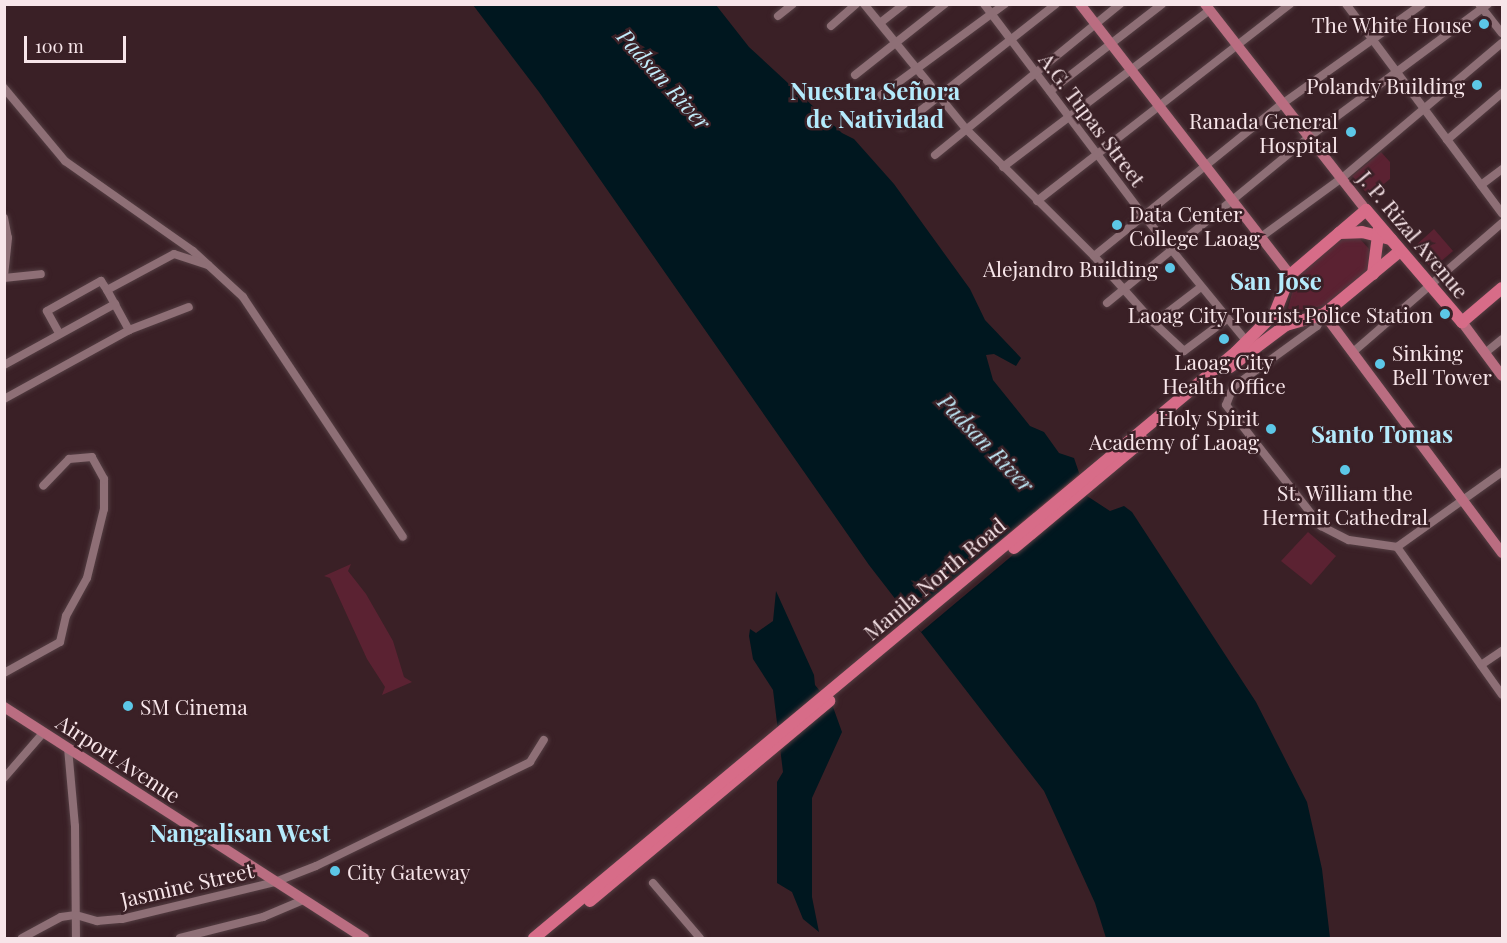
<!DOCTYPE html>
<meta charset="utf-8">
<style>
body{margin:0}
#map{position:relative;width:1507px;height:943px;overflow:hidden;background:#3a2026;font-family:"Playfair Display",serif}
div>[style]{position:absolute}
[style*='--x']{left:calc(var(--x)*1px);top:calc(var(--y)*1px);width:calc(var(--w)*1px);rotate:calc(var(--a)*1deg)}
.green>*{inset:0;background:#5b2232}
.water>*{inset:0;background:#00171f}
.pier>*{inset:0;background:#3a2026}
.roads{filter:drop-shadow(0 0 2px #543e43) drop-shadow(0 0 2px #543e43)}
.minor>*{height:8px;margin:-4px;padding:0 4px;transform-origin:4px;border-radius:4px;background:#8e6f76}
.major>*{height:10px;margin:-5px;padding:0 5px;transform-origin:5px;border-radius:5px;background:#ba6d81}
.highway>*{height:12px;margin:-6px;padding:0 6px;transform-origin:6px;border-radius:6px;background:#d76c88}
.dots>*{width:16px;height:16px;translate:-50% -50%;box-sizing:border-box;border:3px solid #3a2026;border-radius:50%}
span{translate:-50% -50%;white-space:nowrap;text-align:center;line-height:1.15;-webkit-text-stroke:5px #3a2026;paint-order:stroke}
.poi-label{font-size:21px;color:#f7e5e9}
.right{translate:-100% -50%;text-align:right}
.left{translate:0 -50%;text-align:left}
.street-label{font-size:21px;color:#f7e5e9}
.water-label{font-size:22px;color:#c2ecfa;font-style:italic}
.quarter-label{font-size:24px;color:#b4eafc;font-weight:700}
.frame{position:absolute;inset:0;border:6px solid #f7e5e9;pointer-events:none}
.scale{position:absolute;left:24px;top:36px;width:102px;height:27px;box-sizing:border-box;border:3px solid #f7e5e9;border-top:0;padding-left:8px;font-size:18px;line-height:21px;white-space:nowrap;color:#f7e5e9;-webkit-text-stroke:4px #3a2026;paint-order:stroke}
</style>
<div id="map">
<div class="green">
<div style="clip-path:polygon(1381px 152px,1390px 162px,1390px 179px,1369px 196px,1352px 176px)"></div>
<div style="clip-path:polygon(1434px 229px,1453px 251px,1432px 269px,1414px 247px)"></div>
<div style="clip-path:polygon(1340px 236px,1360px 239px,1371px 251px,1371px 269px,1327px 305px,1292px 312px,1288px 308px,1296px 278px)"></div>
<div style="clip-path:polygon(1308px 532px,1336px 556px,1311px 585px,1281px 561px)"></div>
<div style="clip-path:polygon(351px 564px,348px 571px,366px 594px,393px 641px,404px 677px,412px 682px,382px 695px,385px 687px,367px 659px,330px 578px,324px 576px)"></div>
</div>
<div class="water">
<div style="clip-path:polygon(473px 5px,716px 5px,749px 47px,842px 133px,854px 139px,894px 184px,970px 289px,985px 320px,1021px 358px,1016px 366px,994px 354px,986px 355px,993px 380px,1030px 426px,1044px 432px,1059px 453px,1074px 458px,1087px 496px,1110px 511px,1124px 506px,1132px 512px,1256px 702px,1307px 802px,1322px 869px,1330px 938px,1106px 938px,1095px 903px,1044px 791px,869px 565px,539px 92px)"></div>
<div style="clip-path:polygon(776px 591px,814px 675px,815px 685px,833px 707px,842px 732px,812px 798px,812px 897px,819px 932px,803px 919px,792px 892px,777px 883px,777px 782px,783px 772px,773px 690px,753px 659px,749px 636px,750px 629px,756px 633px,773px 621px)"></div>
</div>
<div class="pier">
<div style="clip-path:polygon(1081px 472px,1088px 492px,921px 632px,909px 617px)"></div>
</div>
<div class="roads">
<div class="minor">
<div style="--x:864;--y:4;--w:160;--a:50.8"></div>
<div style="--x:965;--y:128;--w:182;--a:44.8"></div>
<div style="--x:1094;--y:256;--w:90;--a:48.2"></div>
<div style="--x:1154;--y:323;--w:59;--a:-37.5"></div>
<div style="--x:984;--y:4;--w:266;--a:53"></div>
<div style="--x:1144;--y:216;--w:156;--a:50.7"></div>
<div style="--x:1346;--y:4;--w:261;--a:53.3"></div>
<div style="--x:1479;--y:4;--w:37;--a:52"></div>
<div style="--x:778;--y:16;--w:19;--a:-39"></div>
<div style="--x:880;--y:23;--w:31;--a:-38"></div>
<div style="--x:831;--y:26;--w:33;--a:-41"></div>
<div style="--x:855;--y:75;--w:115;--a:-38.3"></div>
<div style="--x:4;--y:88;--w:95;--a:50.1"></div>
<div style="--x:65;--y:161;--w:156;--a:35.1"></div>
<div style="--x:193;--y:251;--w:68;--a:42.6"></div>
<div style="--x:243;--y:297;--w:288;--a:56.3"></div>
<div style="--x:1050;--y:91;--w:142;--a:-37.8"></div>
<div style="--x:881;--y:95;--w:154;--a:-36.3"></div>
<div style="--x:901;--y:126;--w:197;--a:-38.2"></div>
<div style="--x:1447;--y:140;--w:72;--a:-40.5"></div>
<div style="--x:935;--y:155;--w:239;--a:-39.2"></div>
<div style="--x:1003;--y:167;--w:260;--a:-37.2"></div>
<div style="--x:1481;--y:185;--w:26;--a:-37"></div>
<div style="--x:1037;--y:201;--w:321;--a:-37.9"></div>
<div style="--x:4;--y:218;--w:20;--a:79"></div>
<div style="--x:8;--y:238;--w:37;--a:96"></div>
<div style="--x:1261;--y:237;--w:100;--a:-36.1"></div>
<div style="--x:1342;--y:178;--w:209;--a:-40.2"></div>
<div style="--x:1094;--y:256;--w:242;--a:-39"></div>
<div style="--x:1282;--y:104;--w:172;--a:-35.5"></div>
<div style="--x:4;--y:278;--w:37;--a:-6"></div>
<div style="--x:107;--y:290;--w:46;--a:61.2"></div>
<div style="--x:1107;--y:303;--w:261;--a:-39.4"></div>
<div style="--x:1309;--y:137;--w:223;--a:-36.6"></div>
<div style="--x:1324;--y:314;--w:14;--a:120"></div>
<div style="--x:1317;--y:326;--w:104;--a:144"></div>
<div style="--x:1233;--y:387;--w:19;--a:111"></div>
<div style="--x:1226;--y:405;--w:154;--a:51.9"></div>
<div style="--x:1321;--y:526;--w:31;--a:27"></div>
<div style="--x:1349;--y:540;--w:49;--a:8.3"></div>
<div style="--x:1154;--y:323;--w:41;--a:43"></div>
<div style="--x:1184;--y:351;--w:54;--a:-36.7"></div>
<div style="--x:59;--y:333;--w:25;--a:-119"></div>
<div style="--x:47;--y:311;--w:62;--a:-29.1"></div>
<div style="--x:101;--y:281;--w:11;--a:56"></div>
<div style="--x:107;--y:290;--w:76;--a:-28.2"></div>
<div style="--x:174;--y:254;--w:36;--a:18"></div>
<div style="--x:1353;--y:352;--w:197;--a:-40.9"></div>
<div style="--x:1485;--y:353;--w:22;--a:-39"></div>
<div style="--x:4;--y:365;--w:127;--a:-28.8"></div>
<div style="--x:4;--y:399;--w:143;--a:-28.9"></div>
<div style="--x:129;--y:330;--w:64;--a:-21"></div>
<div style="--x:1397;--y:547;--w:181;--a:54.6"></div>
<div style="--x:1397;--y:547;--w:129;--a:-35.5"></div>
<div style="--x:1481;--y:665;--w:25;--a:-34"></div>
<div style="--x:4;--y:673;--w:64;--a:-29"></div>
<div style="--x:60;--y:642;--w:27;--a:-77"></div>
<div style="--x:66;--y:616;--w:43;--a:-61.1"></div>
<div style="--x:87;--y:578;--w:71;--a:-76.2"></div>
<div style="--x:104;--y:509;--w:30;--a:-90"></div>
<div style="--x:104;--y:479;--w:25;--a:-119"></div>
<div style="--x:92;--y:457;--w:23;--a:175"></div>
<div style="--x:69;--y:459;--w:37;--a:134"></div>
<div style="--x:68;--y:748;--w:78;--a:84.9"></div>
<div style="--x:75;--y:826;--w:112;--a:89.5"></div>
<div style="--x:4;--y:778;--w:61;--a:-49"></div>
<div style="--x:653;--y:883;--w:72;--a:49.5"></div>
<div style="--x:22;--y:938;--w:44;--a:-28.3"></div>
<div style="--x:61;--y:917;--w:15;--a:-8"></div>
<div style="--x:76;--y:915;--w:22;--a:16"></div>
<div style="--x:97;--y:921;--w:25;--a:-5"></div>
<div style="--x:122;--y:919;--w:157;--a:-13.6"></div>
<div style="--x:275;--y:882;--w:44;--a:-21.3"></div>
<div style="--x:316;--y:866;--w:238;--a:-25.9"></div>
<div style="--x:530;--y:762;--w:26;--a:-58"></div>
<div style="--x:180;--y:938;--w:86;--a:-14.2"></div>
<div style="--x:263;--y:917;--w:43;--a:-23"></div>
</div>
<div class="major">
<div style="--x:1080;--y:4;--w:343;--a:52.2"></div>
<div style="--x:1205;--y:4;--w:261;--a:52"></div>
<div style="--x:1324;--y:314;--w:298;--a:53.3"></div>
<div style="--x:1462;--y:322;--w:67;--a:53.5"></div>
<div style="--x:4;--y:707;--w:428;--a:32.7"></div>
</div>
<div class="highway">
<div style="--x:1339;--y:233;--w:23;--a:-2"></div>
<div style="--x:1362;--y:232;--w:30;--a:14"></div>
<div style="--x:1373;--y:274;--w:46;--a:-82.6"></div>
<div style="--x:1230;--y:367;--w:70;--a:-36.9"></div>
<div style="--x:1286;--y:325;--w:40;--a:-16"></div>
<div style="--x:1324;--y:314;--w:99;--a:-39.7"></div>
<div style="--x:1014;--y:548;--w:168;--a:-39.9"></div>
<div style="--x:590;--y:901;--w:312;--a:-39.9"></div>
<div style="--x:534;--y:938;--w:914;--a:-39.85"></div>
<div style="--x:1236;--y:352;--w:55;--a:-45"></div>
<div style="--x:1275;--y:313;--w:41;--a:-68.5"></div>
<div style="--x:1290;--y:275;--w:100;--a:-40.5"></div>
<div style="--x:1366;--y:210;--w:148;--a:49.4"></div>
<div style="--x:1462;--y:322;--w:52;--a:-40.4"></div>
</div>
</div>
<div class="dots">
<div style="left:1484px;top:24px;background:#5cc7e7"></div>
<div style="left:1477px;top:85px;background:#5cc7e7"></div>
<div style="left:1351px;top:132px;background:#5cc7e7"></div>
<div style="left:1117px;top:225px;background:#5cc7e7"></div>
<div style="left:1170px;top:268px;background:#5cc7e7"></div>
<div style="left:1445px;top:314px;background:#5cc7e7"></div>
<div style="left:1224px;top:339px;background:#5cc7e7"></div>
<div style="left:1380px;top:364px;background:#5cc7e7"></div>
<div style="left:1271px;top:429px;background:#5cc7e7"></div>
<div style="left:1345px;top:470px;background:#5cc7e7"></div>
<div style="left:128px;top:706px;background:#5cc7e7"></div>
<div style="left:335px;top:871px;background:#5cc7e7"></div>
</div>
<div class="poi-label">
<span class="right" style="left:1472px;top:24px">The White House</span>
<span class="right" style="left:1465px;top:85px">Polandy Building</span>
<span class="right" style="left:1338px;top:132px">Ranada General<br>Hospital</span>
<span class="left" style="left:1129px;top:225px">Data Center<br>College Laoag</span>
<span class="right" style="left:1158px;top:268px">Alejandro Building</span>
<span class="right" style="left:1433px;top:314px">Laoag City Tourist Police Station</span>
<span class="left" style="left:1392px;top:364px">Sinking<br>Bell Tower</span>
<span style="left:1224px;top:373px">Laoag City<br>Health Office</span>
<span class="right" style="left:1259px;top:429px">Holy Spirit<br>Academy of Laoag</span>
<span style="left:1345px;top:504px">St. William the<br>Hermit Cathedral</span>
<span class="left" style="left:140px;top:706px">SM Cinema</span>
<span class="left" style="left:347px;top:871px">City Gateway</span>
</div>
<div class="street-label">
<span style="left:1093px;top:119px;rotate:53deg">A.G. Tupas Street</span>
<span style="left:1414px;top:234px;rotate:50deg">J. P. Rizal Avenue</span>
<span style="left:934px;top:578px;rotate:-40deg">Manila North Road</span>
<span style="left:119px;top:758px;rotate:33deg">Airport Avenue</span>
<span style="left:187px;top:884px;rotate:-13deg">Jasmine Street</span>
</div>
<div class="water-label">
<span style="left:664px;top:79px;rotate:48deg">Padsan River</span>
<span style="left:986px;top:443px;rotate:46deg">Padsan River</span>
</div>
<div class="quarter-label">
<span style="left:875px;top:105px">Nuestra Señora<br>de Natividad</span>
<span style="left:1276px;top:281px">San Jose</span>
<span style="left:1382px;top:434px">Santo Tomas</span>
<span style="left:240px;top:833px">Nangalisan West</span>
</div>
<div class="frame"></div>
<div class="scale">100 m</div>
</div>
